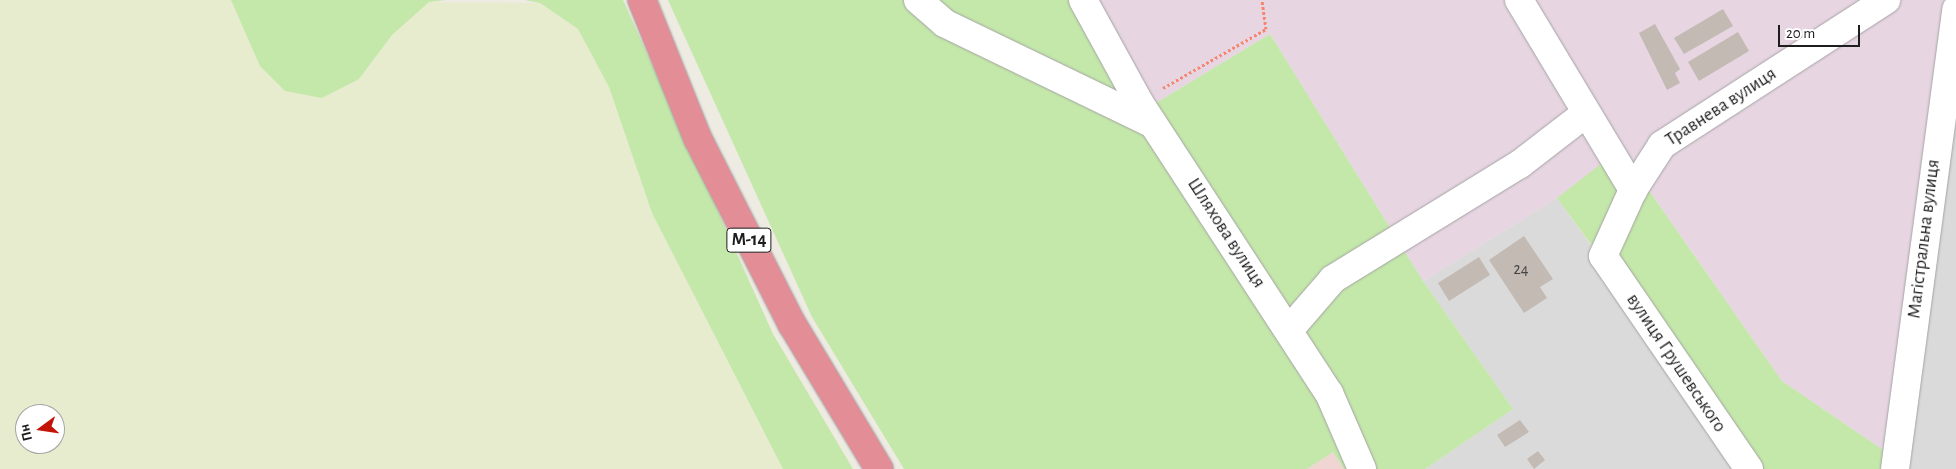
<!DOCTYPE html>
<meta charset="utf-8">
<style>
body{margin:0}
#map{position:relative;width:1956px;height:469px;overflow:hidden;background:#eeebe3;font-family:"Alegreya Sans",sans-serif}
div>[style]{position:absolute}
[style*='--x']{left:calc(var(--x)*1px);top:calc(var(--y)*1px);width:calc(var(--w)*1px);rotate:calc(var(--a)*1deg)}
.residential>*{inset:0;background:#dbdada}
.commercial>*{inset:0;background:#efd6d3}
.industrial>*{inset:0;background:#e7d5e2}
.farmland>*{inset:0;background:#e8eccf}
.grass>*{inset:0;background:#c4e7aa}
.building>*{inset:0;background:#c2bab3}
.path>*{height:3px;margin-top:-1.5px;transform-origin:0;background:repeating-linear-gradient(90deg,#f5866d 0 2.5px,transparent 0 5px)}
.roads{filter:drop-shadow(0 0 1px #a4a4a4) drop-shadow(0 0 1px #a4a4a4)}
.minor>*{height:28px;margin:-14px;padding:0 14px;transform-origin:14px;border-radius:14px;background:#fff}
.highway>*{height:28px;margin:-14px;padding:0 14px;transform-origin:14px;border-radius:14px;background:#e38d97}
span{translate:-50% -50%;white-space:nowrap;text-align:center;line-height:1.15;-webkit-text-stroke:4px #fff;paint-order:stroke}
.number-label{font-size:16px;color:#464442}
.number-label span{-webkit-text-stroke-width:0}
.shield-label span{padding:1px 4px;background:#fff;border:1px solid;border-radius:4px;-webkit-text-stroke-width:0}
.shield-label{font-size:18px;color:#1d1d1d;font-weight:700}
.street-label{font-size:19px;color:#1d1d1d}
.north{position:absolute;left:15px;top:404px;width:50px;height:50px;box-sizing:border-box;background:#fff;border:1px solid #a5a5a5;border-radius:50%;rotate:256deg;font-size:14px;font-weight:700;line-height:20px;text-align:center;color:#1d1d1d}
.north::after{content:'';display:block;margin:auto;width:18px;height:22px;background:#c31507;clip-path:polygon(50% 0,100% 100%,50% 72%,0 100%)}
.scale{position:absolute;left:1778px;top:25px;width:82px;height:22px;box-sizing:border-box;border:2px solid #1d1d1d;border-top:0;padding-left:6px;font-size:15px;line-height:18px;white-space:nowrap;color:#1d1d1d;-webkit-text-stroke:4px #fff;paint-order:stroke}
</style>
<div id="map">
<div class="residential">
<div style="clip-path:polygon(1956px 66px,1956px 469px,1903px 469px)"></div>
<div style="clip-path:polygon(1557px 198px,1593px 248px,1744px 469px,1425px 469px,1513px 409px,1423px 281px)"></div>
</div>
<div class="commercial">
<div style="clip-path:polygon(1333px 452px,1344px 469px,1307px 469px)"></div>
</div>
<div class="industrial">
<div style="clip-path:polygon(1087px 0,1950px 0,1889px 454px,1782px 381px,1621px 150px,1557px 198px,1423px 281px,1270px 34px,1151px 106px)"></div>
</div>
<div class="farmland">
<div style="clip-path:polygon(evenodd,0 0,231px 0,260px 66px,285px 91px,359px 79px,392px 35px,429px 2px,540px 3px,578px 29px,609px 87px,652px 213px,783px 469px,0 469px,0 0,25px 414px,55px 414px,55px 444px,25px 444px,25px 414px)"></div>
</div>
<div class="grass">
<div style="clip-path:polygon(231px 0,446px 0,429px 2px,392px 35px,359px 79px,322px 98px,285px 91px,260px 66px)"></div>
<div style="clip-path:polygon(525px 0,623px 0,773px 334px,853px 469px,783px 469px,652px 213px,609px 87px,578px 29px,540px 3px)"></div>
<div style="clip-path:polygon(668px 0,1074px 0,1284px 333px,1357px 469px,1344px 469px,1333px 452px,1307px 469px,904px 469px,812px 317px)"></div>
<div style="clip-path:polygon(1270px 34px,1423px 281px,1513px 409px,1425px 469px,1368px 469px,1151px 106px)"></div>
<div style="clip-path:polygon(1620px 149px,1782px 381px,1889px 454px,1887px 469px,1756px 469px,1557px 198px)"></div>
</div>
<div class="building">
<div style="clip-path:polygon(1723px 9px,1733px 26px,1684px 54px,1674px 38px)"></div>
<div style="clip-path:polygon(1655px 24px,1680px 69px,1675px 73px,1680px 83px,1667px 90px,1639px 33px)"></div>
<div style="clip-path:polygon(1738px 32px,1749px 51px,1699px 81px,1688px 62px)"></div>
<div style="clip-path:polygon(1524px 236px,1553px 279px,1540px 287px,1547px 298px,1524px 313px,1489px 260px)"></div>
<div style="clip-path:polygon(1479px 257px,1490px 275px,1449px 301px,1438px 283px)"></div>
<div style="clip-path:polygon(1520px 420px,1529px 432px,1505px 447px,1497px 435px)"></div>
<div style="clip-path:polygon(1538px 451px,1545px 460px,1534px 469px,1527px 459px)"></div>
</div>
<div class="path">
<div style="--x:1163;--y:88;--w:119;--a:-29.8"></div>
<div style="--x:1266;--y:29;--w:29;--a:-98"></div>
</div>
<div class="roads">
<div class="minor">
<div style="--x:918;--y:0;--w:35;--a:41"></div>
<div style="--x:944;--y:23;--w:232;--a:25.8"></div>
<div style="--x:1083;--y:0;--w:116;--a:61.2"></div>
<div style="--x:1139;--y:102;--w:348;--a:56.9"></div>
<div style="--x:1329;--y:393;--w:83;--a:66.5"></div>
<div style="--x:1519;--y:0;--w:222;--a:59"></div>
<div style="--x:1289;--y:330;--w:67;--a:-49.2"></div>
<div style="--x:1333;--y:279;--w:220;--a:-31.6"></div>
<div style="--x:1520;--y:164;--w:82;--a:-37.6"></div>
<div style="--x:1749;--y:469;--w:258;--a:-124.4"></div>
<div style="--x:1603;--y:256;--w:72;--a:-65.6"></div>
<div style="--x:1633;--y:190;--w:54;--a:-57.2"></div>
<div style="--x:1662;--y:145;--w:267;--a:-32.9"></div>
<div style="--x:1895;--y:469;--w:464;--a:-82.4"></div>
</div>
<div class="highway">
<div style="--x:642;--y:0;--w:150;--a:68.1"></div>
<div style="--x:698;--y:139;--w:208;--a:63.1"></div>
<div style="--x:792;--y:324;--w:169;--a:59"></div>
</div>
</div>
<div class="number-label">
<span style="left:1521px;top:269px">24</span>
</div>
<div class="shield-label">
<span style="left:749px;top:240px">М-14</span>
</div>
<div class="street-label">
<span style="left:1721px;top:107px;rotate:-33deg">Травнева вулиця</span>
<span style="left:1226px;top:233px;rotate:57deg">Шляхова вулиця</span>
<span style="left:1924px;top:239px;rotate:-83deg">Магістральна вулиця</span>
<span style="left:1676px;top:363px;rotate:56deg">вулиця Грушевського</span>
</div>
<div class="north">Пн</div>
<div class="scale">20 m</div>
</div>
